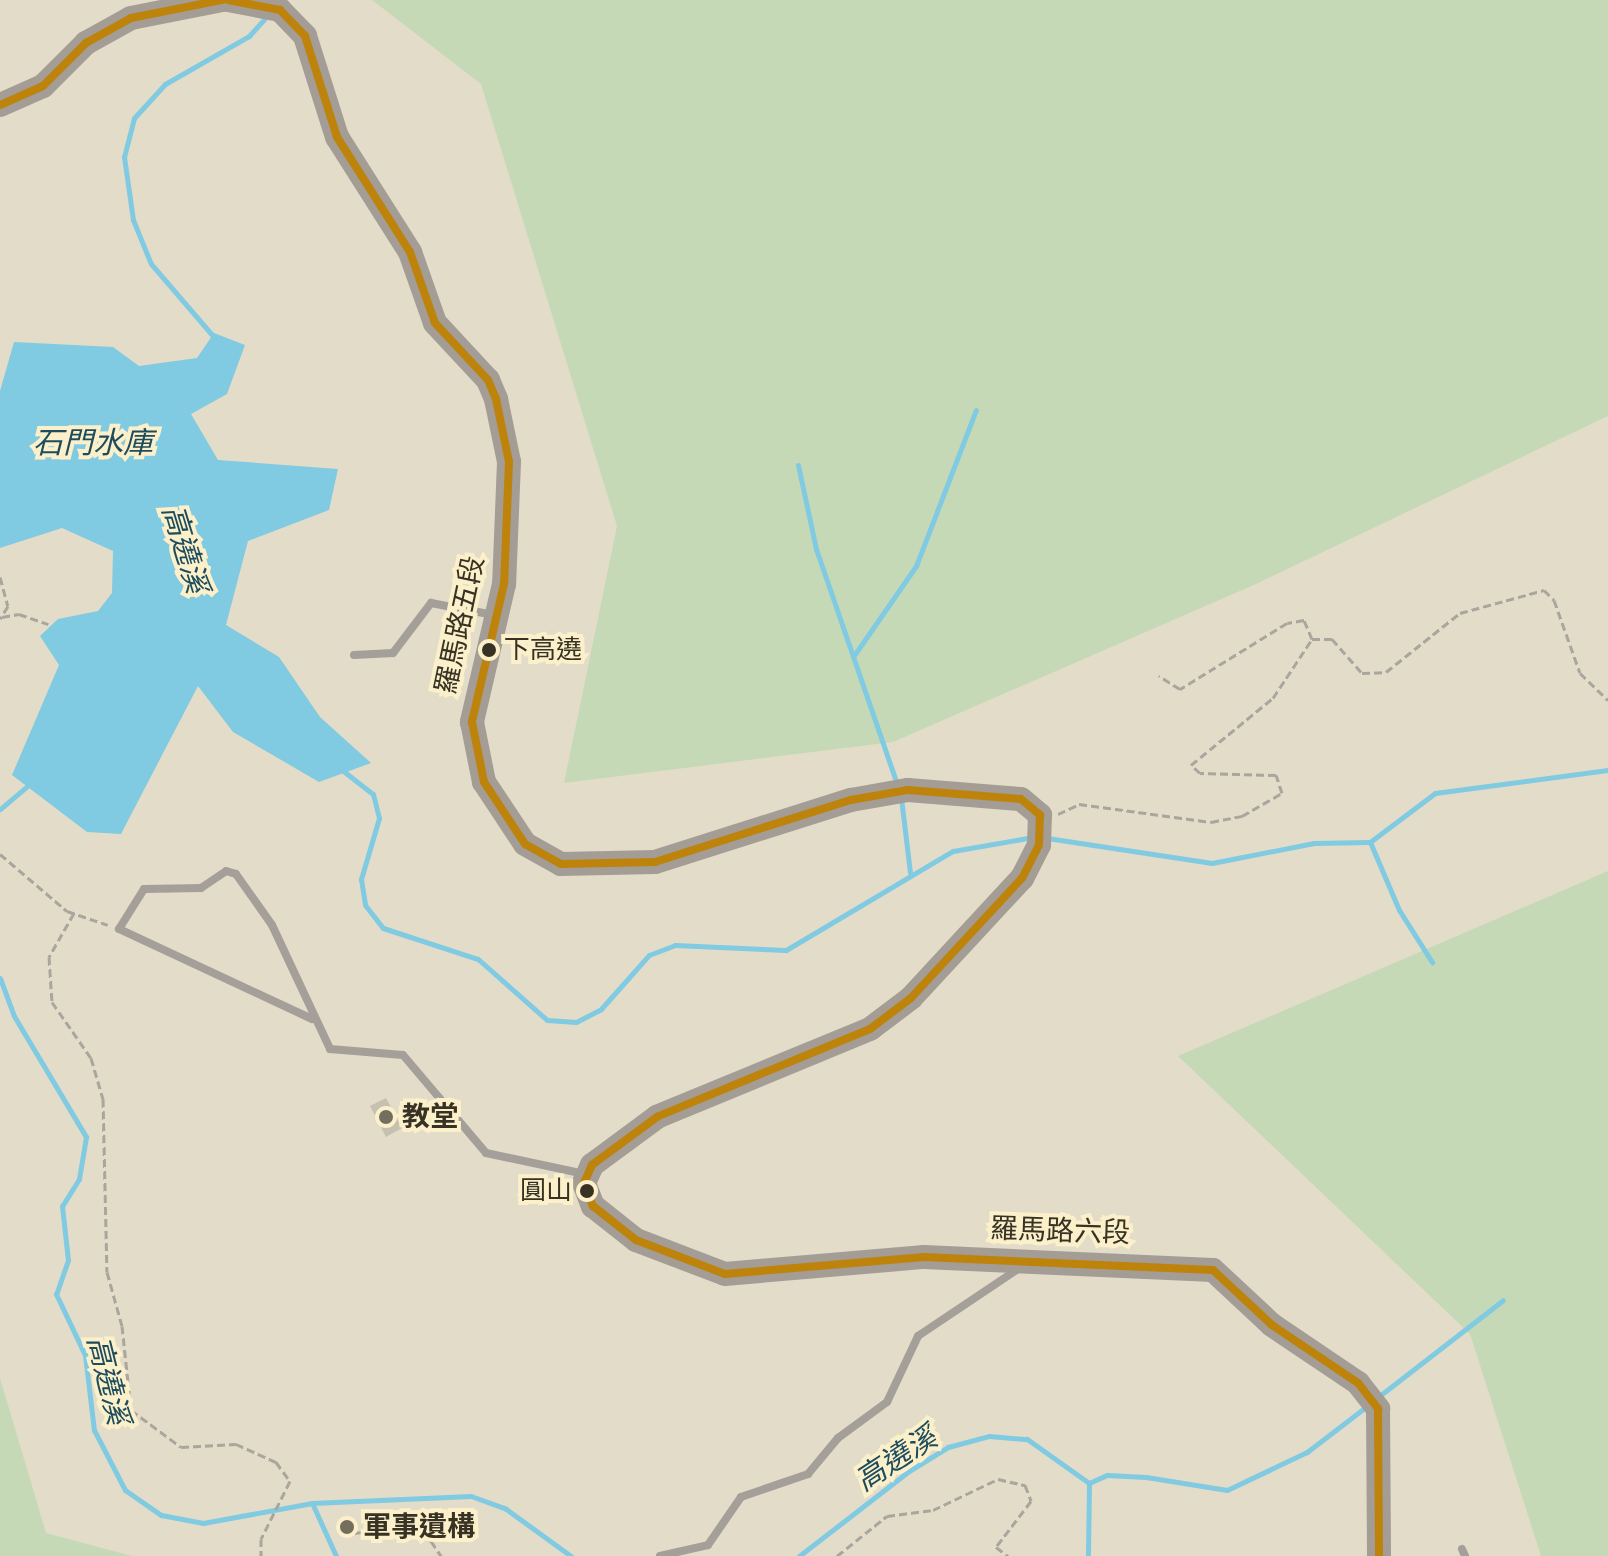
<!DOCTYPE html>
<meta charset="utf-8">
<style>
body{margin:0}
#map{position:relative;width:1608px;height:1556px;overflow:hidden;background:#e3dcc9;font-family:"Times New Roman","Noto Sans TC",serif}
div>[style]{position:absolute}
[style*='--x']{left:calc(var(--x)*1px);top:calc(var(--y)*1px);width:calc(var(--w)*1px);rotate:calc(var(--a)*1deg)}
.green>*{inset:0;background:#c6d9b7}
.water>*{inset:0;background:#80cae2}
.stream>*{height:5px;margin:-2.5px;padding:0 2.5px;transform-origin:2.5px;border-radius:2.5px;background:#80cae2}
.building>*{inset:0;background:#c6c0b1}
.path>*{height:3px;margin-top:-1.5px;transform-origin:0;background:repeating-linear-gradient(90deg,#aaa59d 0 8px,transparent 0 12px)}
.service>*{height:8px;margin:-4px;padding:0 4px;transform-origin:4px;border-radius:4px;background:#a59f99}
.secondary>*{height:24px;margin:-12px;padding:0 12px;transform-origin:12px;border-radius:12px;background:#a39d96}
.bus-1>*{height:8px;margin:-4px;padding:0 4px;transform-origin:4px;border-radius:4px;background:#bd830b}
.dots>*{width:22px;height:22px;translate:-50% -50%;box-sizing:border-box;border:4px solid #fcf0cb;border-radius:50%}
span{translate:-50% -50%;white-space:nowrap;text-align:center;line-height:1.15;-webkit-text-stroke:8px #fcf0cb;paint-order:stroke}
.bus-label{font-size:26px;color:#373224}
.left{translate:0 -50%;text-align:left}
.right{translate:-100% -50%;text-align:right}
.street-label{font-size:28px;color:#373224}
.poi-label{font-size:28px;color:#373224;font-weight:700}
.water-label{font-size:30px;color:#1d4c5d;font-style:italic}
</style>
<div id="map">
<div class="green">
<div style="clip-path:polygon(372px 0,1608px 0,1608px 416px,1256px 584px,893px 742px,564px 783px,617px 526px,481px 84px)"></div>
<div style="clip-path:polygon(1608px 871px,1608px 1556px,1541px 1556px,1470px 1334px,1178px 1056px)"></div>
<div style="clip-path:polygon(0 1378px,46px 1533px,132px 1556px,0 1556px)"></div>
</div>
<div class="water">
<div style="clip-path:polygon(214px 333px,245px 345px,227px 394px,191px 414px,218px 460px,338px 469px,329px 510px,248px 541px,226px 625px,279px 657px,320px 717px,371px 763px,319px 782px,233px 732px,198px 686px,121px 834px,87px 832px,12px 775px,59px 665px,40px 636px,58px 619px,98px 611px,112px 593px,113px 551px,62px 528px,0 548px,0 391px,14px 342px,113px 347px,139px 366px,197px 358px)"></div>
</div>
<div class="stream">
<div style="--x:213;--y:336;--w:95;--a:-130.7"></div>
<div style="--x:151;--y:264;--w:48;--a:-112.2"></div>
<div style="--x:133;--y:220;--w:64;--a:-98.1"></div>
<div style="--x:124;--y:157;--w:40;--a:-75.6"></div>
<div style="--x:134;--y:118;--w:46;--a:-47.6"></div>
<div style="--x:165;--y:84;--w:97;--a:-29.7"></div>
<div style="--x:249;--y:36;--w:27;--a:-48"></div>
<div style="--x:798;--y:465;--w:86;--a:77.9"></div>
<div style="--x:816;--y:549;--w:249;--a:71"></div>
<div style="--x:855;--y:654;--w:107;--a:-55.3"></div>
<div style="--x:916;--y:566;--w:167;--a:-69"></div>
<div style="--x:342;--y:770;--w:39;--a:38"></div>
<div style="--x:373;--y:794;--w:25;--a:76"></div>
<div style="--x:379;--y:818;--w:64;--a:106.4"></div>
<div style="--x:361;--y:879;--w:26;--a:81"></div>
<div style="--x:365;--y:905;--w:29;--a:52"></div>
<div style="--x:383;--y:928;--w:100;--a:18.1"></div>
<div style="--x:478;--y:959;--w:92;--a:41.5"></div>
<div style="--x:547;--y:1020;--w:29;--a:4"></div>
<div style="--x:576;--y:1022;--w:28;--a:-27"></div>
<div style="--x:601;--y:1009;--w:72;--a:-48.4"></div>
<div style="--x:649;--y:955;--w:28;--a:-21"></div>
<div style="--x:675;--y:945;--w:111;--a:2.6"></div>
<div style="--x:786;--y:950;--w:194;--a:-30.7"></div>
<div style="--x:953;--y:851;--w:81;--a:-9.9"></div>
<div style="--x:901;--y:798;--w:75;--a:83.1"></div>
<div style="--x:0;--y:809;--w:39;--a:-40"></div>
<div style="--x:1047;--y:838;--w:167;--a:8.6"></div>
<div style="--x:1212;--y:863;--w:104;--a:-11.1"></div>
<div style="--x:1314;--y:843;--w:56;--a:-1"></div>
<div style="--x:1370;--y:842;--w:81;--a:-37"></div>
<div style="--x:1435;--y:793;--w:175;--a:-7.6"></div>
<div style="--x:1370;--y:842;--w:74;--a:66.9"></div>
<div style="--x:1399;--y:910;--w:62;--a:57.6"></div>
<div style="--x:0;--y:978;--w:40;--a:69.8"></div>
<div style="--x:14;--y:1016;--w:141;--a:59.2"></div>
<div style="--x:86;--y:1137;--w:43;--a:99.5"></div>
<div style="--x:79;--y:1179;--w:32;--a:122"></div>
<div style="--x:62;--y:1206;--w:54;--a:83.7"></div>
<div style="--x:68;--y:1260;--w:36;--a:109"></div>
<div style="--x:56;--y:1294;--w:68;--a:64.6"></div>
<div style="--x:85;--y:1355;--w:76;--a:83.2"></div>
<div style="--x:94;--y:1430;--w:68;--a:62.7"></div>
<div style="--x:125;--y:1490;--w:44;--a:34.8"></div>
<div style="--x:161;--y:1515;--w:43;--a:10.8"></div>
<div style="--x:203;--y:1523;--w:111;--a:-10.4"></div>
<div style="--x:312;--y:1503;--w:159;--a:-2.5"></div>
<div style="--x:471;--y:1496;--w:37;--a:20"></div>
<div style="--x:506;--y:1509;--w:80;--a:35.9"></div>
<div style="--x:1378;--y:1397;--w:158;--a:-37.8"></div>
<div style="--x:1089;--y:1483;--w:20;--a:-24"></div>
<div style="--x:1107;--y:1475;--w:39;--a:3"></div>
<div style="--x:1146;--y:1477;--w:82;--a:9.1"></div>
<div style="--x:1227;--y:1490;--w:89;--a:-25.4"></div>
<div style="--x:1307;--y:1452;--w:76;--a:-37.5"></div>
<div style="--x:312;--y:1503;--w:58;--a:65.6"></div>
<div style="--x:799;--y:1556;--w:139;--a:-37.7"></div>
<div style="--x:909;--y:1471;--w:46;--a:-31.6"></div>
<div style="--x:948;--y:1447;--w:42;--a:-15"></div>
<div style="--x:989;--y:1436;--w:38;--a:5"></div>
<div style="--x:1027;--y:1439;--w:76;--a:35.4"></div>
<div style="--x:1089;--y:1483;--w:73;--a:90.8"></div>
</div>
<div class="building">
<div style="clip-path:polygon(386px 1098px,402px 1128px,386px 1137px,370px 1106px)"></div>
</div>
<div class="path">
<div style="--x:0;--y:577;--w:30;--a:75"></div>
<div style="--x:8;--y:606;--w:15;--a:122"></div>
<div style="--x:2;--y:617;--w:17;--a:-10"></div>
<div style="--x:19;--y:614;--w:31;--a:19"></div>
<div style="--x:1312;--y:639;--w:20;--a:0"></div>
<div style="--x:1332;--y:639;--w:45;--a:48.6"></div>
<div style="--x:1362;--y:673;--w:24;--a:-2"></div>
<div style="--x:1386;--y:672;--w:95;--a:-38.6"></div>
<div style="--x:1460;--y:613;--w:87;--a:-15.3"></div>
<div style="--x:1544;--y:590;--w:14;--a:45"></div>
<div style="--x:1554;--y:600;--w:77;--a:70.4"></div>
<div style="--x:1580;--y:673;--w:39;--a:44"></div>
<div style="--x:1058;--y:814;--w:23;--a:-25"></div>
<div style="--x:1079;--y:804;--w:133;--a:7.8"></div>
<div style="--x:1211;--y:822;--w:32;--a:-11"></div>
<div style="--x:1242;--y:816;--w:46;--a:-29.9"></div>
<div style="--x:1282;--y:793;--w:19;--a:-108"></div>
<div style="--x:1276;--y:775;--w:76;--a:-178.5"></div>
<div style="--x:1200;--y:773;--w:12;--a:-138"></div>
<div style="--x:1191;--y:765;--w:106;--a:-39.3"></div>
<div style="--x:1273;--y:698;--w:71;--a:-56.5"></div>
<div style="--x:1312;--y:639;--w:21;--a:-113"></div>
<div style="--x:1304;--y:620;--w:17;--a:170"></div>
<div style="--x:1287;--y:623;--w:126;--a:148.3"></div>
<div style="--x:1180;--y:689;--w:25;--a:-148"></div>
<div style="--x:0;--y:854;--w:88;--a:40.4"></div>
<div style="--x:67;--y:911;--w:43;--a:18.9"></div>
<div style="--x:74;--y:913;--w:51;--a:119.6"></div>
<div style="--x:49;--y:957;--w:45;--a:86.2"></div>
<div style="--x:52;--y:1002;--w:68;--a:55.1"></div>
<div style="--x:91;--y:1058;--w:43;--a:73.7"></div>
<div style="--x:103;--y:1099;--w:173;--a:88.7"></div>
<div style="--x:107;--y:1272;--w:56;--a:74.5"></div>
<div style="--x:122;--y:1326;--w:84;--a:83.9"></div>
<div style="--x:131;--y:1410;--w:62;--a:36.5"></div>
<div style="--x:181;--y:1447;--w:55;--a:-3.1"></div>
<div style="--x:236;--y:1444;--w:44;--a:24.2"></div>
<div style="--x:276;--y:1462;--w:24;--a:54"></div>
<div style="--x:290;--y:1481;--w:65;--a:116.6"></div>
<div style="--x:261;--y:1539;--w:17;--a:90"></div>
<div style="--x:354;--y:1533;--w:51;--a:-6.7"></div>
<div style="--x:405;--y:1527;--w:30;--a:28"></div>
<div style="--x:431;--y:1541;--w:18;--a:56"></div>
<div style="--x:837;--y:1556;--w:64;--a:-38.7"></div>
<div style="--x:887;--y:1516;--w:46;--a:-7.4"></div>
<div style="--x:933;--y:1510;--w:72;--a:-25.5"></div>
<div style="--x:998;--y:1479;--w:28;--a:13"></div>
<div style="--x:1025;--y:1485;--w:17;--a:69"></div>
<div style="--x:1031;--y:1501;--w:58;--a:127.3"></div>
<div style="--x:996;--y:1547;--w:15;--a:37"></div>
</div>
<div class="service">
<div style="--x:354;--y:655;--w:39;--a:-3"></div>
<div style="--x:393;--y:653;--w:63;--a:-52.8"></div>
<div style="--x:431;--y:603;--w:64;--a:10.8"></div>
<div style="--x:312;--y:1019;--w:213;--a:-155"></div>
<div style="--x:119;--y:929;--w:47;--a:-58"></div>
<div style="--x:144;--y:889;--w:57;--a:-1"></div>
<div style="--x:201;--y:888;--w:30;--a:-34"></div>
<div style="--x:226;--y:871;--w:10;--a:17"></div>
<div style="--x:236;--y:874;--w:62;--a:54.8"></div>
<div style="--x:272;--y:925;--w:137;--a:64.9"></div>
<div style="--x:330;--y:1049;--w:73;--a:4.7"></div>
<div style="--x:403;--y:1055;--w:128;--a:49.7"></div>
<div style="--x:486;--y:1153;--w:101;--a:12"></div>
<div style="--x:1462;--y:1549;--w:8;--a:67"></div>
<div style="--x:660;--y:1556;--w:49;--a:-12.9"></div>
<div style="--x:708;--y:1545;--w:58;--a:-55.5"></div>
<div style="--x:741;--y:1497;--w:71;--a:-18.9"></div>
<div style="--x:808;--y:1474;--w:47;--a:-50.2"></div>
<div style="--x:838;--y:1438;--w:61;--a:-36.3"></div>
<div style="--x:887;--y:1402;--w:73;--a:-64.8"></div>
<div style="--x:918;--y:1336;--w:120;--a:-33.8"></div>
</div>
<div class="secondary">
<div style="--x:228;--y:0;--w:53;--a:10.9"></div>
<div style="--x:280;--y:10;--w:36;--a:46"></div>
<div style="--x:305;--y:36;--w:106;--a:72.4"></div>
<div style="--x:337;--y:137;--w:136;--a:57.6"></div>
<div style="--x:410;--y:252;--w:75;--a:70.6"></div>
<div style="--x:435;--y:323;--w:78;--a:47.1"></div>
<div style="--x:488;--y:380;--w:21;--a:67"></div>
<div style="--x:496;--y:399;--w:64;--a:78.3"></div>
<div style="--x:509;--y:462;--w:122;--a:92.3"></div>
<div style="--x:504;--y:584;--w:142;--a:103.1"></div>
<div style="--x:472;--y:722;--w:61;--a:78.7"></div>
<div style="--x:484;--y:782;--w:74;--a:56.5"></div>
<div style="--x:525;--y:844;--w:41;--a:29.1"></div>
<div style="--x:561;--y:864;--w:94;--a:-1.2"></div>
<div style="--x:655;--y:862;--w:206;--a:-17.6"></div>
<div style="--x:851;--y:800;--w:58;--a:-10"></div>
<div style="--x:908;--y:790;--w:113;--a:4.6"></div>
<div style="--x:1021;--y:799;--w:25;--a:40"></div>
<div style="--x:1040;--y:815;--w:30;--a:92"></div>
<div style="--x:1039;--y:845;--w:37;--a:117"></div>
<div style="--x:1022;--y:878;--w:163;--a:132.8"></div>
<div style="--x:911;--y:998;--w:51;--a:142.9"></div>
<div style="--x:870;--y:1029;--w:230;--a:157.6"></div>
<div style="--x:657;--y:1117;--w:81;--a:143.6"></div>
<div style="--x:592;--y:1165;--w:20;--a:114"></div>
<div style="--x:584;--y:1183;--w:25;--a:69"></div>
<div style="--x:593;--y:1206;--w:55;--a:38.3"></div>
<div style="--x:636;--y:1240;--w:95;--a:20.9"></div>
<div style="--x:725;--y:1274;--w:200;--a:-4.9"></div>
<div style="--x:924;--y:1257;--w:289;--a:2.6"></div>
<div style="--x:1213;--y:1270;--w:81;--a:43"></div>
<div style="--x:1272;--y:1325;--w:104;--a:34"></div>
<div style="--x:1358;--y:1383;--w:33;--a:52"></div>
<div style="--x:1378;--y:1409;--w:147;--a:89.6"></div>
<div style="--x:0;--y:105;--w:47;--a:-23.8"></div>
<div style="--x:43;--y:86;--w:61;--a:-45"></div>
<div style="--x:86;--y:43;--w:51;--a:-29.1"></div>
<div style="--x:131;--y:18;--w:93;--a:-11.2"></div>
</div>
<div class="bus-1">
<div style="--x:228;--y:0;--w:53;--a:10.9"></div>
<div style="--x:280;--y:10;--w:36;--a:46"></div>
<div style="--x:305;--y:36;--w:106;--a:72.4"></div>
<div style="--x:337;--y:137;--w:136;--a:57.6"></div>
<div style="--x:410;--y:252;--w:75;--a:70.6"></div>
<div style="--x:435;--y:323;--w:78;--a:47.1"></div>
<div style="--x:488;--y:380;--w:21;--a:67"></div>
<div style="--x:496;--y:399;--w:64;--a:78.3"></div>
<div style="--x:509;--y:462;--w:122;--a:92.3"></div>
<div style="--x:504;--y:584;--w:142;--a:103.1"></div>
<div style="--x:472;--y:722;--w:61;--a:78.7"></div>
<div style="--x:484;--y:782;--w:74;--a:56.5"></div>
<div style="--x:525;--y:844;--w:41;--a:29.1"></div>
<div style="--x:561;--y:864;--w:94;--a:-1.2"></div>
<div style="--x:655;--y:862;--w:206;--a:-17.6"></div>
<div style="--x:851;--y:800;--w:58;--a:-10"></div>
<div style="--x:908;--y:790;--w:113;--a:4.6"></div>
<div style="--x:1021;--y:799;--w:25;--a:40"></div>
<div style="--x:1040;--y:815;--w:30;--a:92"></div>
<div style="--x:1039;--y:845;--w:37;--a:117"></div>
<div style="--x:1022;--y:878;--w:163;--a:132.8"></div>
<div style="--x:911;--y:998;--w:51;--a:142.9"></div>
<div style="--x:870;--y:1029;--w:230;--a:157.6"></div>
<div style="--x:657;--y:1117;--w:81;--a:143.6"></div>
<div style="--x:592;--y:1165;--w:20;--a:114"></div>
<div style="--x:584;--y:1183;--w:25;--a:69"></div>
<div style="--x:593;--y:1206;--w:55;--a:38.3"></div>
<div style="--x:636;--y:1240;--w:95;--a:20.9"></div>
<div style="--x:725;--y:1274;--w:200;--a:-4.9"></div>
<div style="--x:924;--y:1257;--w:289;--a:2.6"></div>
<div style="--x:1213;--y:1270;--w:81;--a:43"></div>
<div style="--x:1272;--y:1325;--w:104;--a:34"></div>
<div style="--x:1358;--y:1383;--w:33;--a:52"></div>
<div style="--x:1378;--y:1409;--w:147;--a:89.6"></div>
<div style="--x:0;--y:105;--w:47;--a:-23.8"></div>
<div style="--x:43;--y:86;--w:61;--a:-45"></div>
<div style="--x:86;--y:43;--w:51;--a:-29.1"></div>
<div style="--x:131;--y:18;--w:93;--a:-11.2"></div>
</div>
<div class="dots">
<div style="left:489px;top:650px;background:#373224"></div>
<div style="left:386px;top:1117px;background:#736e5e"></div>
<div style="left:587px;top:1191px;background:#373224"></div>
<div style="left:347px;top:1527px;background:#736e5e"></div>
</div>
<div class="bus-label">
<span class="left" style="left:504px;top:650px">下高遶</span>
<span class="right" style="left:572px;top:1191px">圓山</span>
</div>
<div class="street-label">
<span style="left:460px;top:625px;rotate:-78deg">羅馬路五段</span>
<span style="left:1060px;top:1231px;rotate:2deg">羅馬路六段</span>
</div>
<div class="poi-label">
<span class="left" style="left:402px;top:1117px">教堂</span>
<span class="left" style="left:363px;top:1527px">軍事遺構</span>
</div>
<div class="water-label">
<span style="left:93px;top:443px">石門水庫</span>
<span style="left:185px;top:549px;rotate:73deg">高遶溪</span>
<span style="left:108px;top:1380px;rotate:76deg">高遶溪</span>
<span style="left:896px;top:1459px;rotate:-33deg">高遶溪</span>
</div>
</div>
